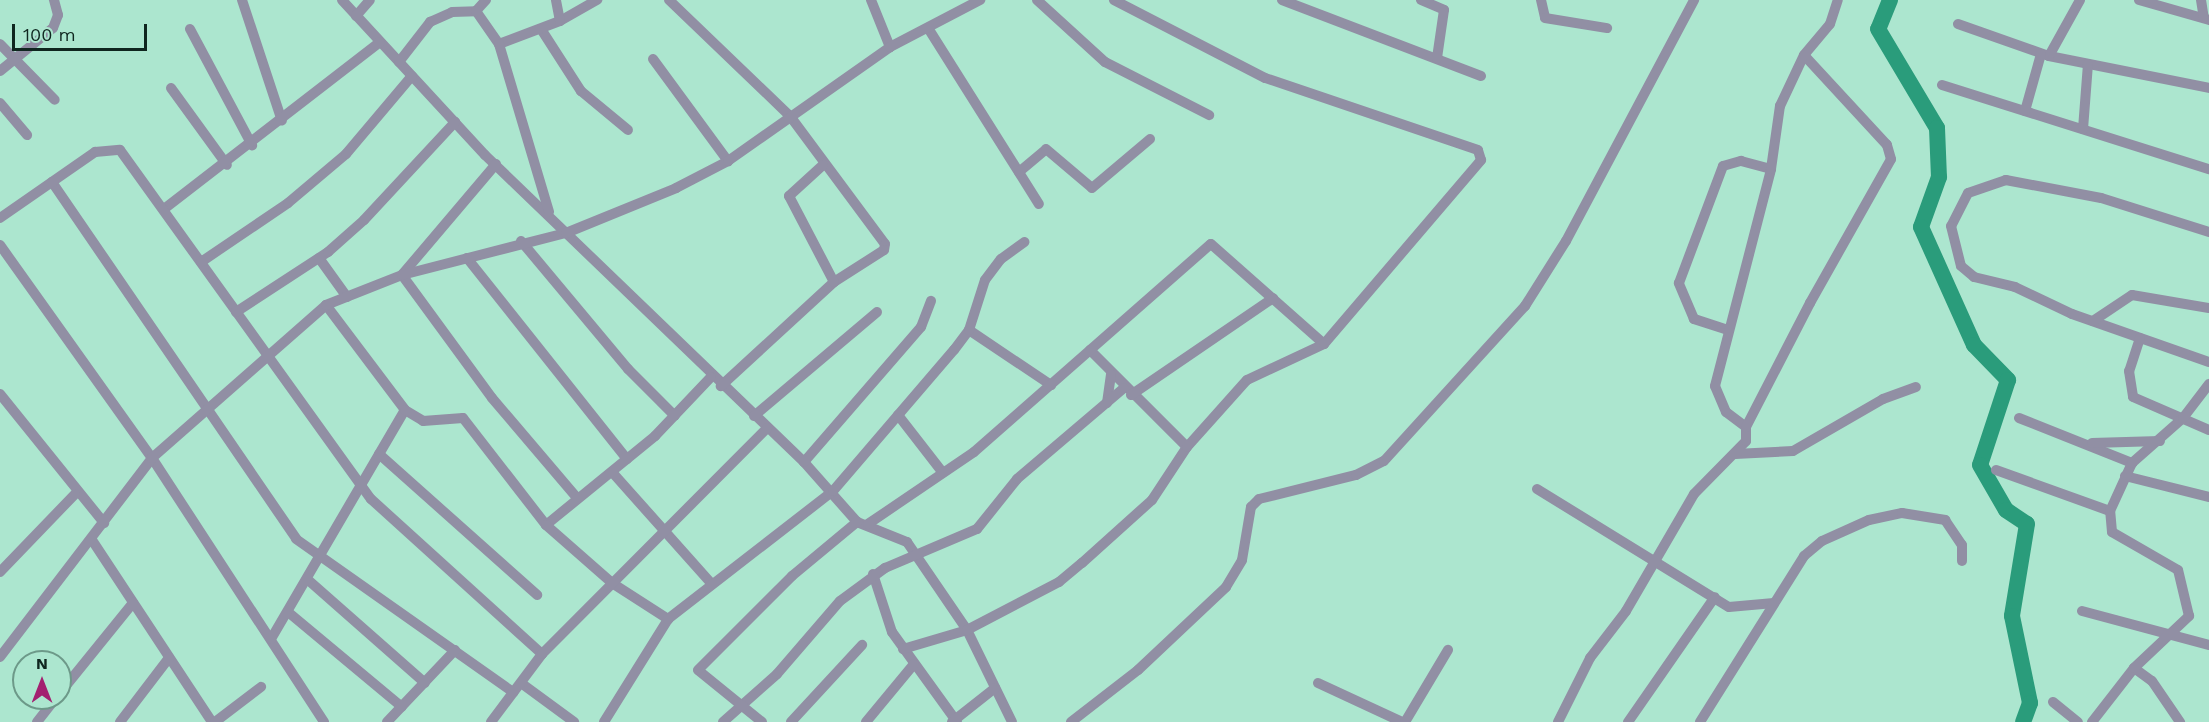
<!DOCTYPE html>
<style>
body{margin:0}
#map{position:relative;width:2209px;height:722px;overflow:hidden;background:#ace6cf;font-family:"Work Sans",sans-serif}
div>[style]{position:absolute}
[style*='--x']{left:calc(var(--x)*1px);top:calc(var(--y)*1px);width:calc(var(--w)*1px);rotate:calc(var(--a)*1deg)}
.river>*{height:16px;margin:-8px;padding:0 8px;transform-origin:8px;border-radius:8px;background:#2a9c7b}
.minor>*{height:10px;margin:-5px;padding:0 5px;transform-origin:5px;border-radius:5px;background:#918fa4}
span{translate:-50% -50%;white-space:nowrap;text-align:center;line-height:1.15;-webkit-text-stroke:4.5px #ace6cf;paint-order:stroke}
.north{position:absolute;left:12px;top:650px;width:60px;height:60px;box-sizing:border-box;background:#ace6cf;border:2px solid #6d9989;border-radius:50%;rotate:0deg;font-size:16px;font-weight:700;line-height:24px;text-align:center;color:#0f261f}
.north::after{content:'';display:block;margin:auto;width:21px;height:27px;background:#a32070;clip-path:polygon(50% 0,100% 100%,50% 72%,0 100%)}
.scale{position:absolute;left:12px;top:24px;width:135px;height:27px;box-sizing:border-box;border:3px solid #0f261f;border-top:0;padding-left:8px;font-size:18px;line-height:21px;white-space:nowrap;color:#0f261f;-webkit-text-stroke:4px #ace6cf;paint-order:stroke}
</style>
<div id="map">
<div class="river">
<div style="--x:1890;--y:0;--w:31;--a:112"></div>
<div style="--x:1878;--y:29;--w:115;--a:59.2"></div>
<div style="--x:1937;--y:128;--w:49;--a:87.7"></div>
<div style="--x:1939;--y:177;--w:53;--a:109.8"></div>
<div style="--x:1921;--y:227;--w:129;--a:65.8"></div>
<div style="--x:1974;--y:345;--w:49;--a:45.8"></div>
<div style="--x:2008;--y:380;--w:89;--a:108.2"></div>
<div style="--x:1980;--y:465;--w:52;--a:60"></div>
<div style="--x:2006;--y:510;--w:25;--a:34"></div>
<div style="--x:2027;--y:524;--w:93;--a:99.3"></div>
<div style="--x:2012;--y:616;--w:89;--a:78.3"></div>
<div style="--x:2030;--y:703;--w:20;--a:110"></div>
</div>
<div class="minor">
<div style="--x:242;--y:0;--w:127;--a:71.7"></div>
<div style="--x:342;--y:0;--w:211;--a:47.3"></div>
<div style="--x:485;--y:155;--w:443;--a:43.9"></div>
<div style="--x:804;--y:462;--w:80;--a:48.5"></div>
<div style="--x:857;--y:522;--w:54;--a:21.8"></div>
<div style="--x:907;--y:542;--w:107;--a:55.7"></div>
<div style="--x:967;--y:630;--w:102;--a:63.9"></div>
<div style="--x:669;--y:0;--w:168;--a:43.8"></div>
<div style="--x:790;--y:116;--w:159;--a:53.4"></div>
<div style="--x:885;--y:244;--w:6;--a:99"></div>
<div style="--x:884;--y:250;--w:59;--a:147.4"></div>
<div style="--x:834;--y:282;--w:154;--a:137.4"></div>
<div style="--x:871;--y:0;--w:51;--a:68"></div>
<div style="--x:1037;--y:0;--w:92;--a:42.4"></div>
<div style="--x:1105;--y:62;--w:117;--a:27"></div>
<div style="--x:1282;--y:0;--w:213;--a:20.9"></div>
<div style="--x:1421;--y:0;--w:25;--a:23"></div>
<div style="--x:1444;--y:10;--w:49;--a:98.3"></div>
<div style="--x:1541;--y:0;--w:18;--a:77"></div>
<div style="--x:1545;--y:18;--w:63;--a:9.2"></div>
<div style="--x:2139;--y:0;--w:73;--a:15.9"></div>
<div style="--x:2201;--y:0;--w:18;--a:81"></div>
<div style="--x:476;--y:11;--w:15;--a:-48"></div>
<div style="--x:356;--y:16;--w:21;--a:-49"></div>
<div style="--x:560;--y:21;--w:43;--a:-29.6"></div>
<div style="--x:1958;--y:24;--w:96;--a:19.4"></div>
<div style="--x:2049;--y:56;--w:163;--a:11.3"></div>
<div style="--x:928;--y:28;--w:208;--a:57.8"></div>
<div style="--x:190;--y:29;--w:132;--a:61.9"></div>
<div style="--x:541;--y:29;--w:74;--a:57.2"></div>
<div style="--x:581;--y:91;--w:61;--a:39.7"></div>
<div style="--x:0;--y:44;--w:78;--a:45.5"></div>
<div style="--x:499;--y:44;--w:65;--a:-20.7"></div>
<div style="--x:560;--y:21;--w:21;--a:-101"></div>
<div style="--x:2049;--y:56;--w:64;--a:-61"></div>
<div style="--x:653;--y:59;--w:127;--a:53.7"></div>
<div style="--x:399;--y:62;--w:51;--a:-52.2"></div>
<div style="--x:430;--y:22;--w:24;--a:-24"></div>
<div style="--x:452;--y:12;--w:24;--a:-2"></div>
<div style="--x:476;--y:11;--w:40;--a:55.1"></div>
<div style="--x:499;--y:44;--w:175;--a:73.4"></div>
<div style="--x:0;--y:71;--w:68;--a:-39.1"></div>
<div style="--x:53;--y:28;--w:14;--a:-69"></div>
<div style="--x:58;--y:15;--w:16;--a:-105"></div>
<div style="--x:1942;--y:85;--w:280;--a:17.5"></div>
<div style="--x:171;--y:88;--w:95;--a:54"></div>
<div style="--x:0;--y:103;--w:42;--a:49.8"></div>
<div style="--x:2025;--y:111;--w:59;--a:-74.3"></div>
<div style="--x:2083;--y:129;--w:65;--a:-85.6"></div>
<div style="--x:496;--y:164;--w:145;--a:130.3"></div>
<div style="--x:402;--y:275;--w:152;--a:53.8"></div>
<div style="--x:492;--y:398;--w:131;--a:49.6"></div>
<div style="--x:823;--y:165;--w:46;--a:137.6"></div>
<div style="--x:789;--y:196;--w:97;--a:62.4"></div>
<div style="--x:1019;--y:172;--w:35;--a:-40"></div>
<div style="--x:1046;--y:149;--w:60;--a:40.3"></div>
<div style="--x:1092;--y:188;--w:76;--a:-40.2"></div>
<div style="--x:52;--y:182;--w:432;--a:55.6"></div>
<div style="--x:296;--y:539;--w:266;--a:35.2"></div>
<div style="--x:164;--y:209;--w:273;--a:-37.7"></div>
<div style="--x:0;--y:218;--w:116;--a:-34.8"></div>
<div style="--x:95;--y:152;--w:25;--a:-5"></div>
<div style="--x:120;--y:150;--w:430;--a:54.3"></div>
<div style="--x:371;--y:499;--w:231;--a:42.2"></div>
<div style="--x:2209;--y:232;--w:113;--a:-162.5"></div>
<div style="--x:2101;--y:198;--w:97;--a:-169.3"></div>
<div style="--x:2006;--y:180;--w:40;--a:161.1"></div>
<div style="--x:1968;--y:193;--w:37;--a:117"></div>
<div style="--x:1951;--y:226;--w:41;--a:76"></div>
<div style="--x:1961;--y:266;--w:17;--a:40"></div>
<div style="--x:1974;--y:277;--w:42;--a:13.7"></div>
<div style="--x:2015;--y:287;--w:63;--a:25.3"></div>
<div style="--x:2072;--y:314;--w:145;--a:19.3"></div>
<div style="--x:521;--y:241;--w:167;--a:50.1"></div>
<div style="--x:628;--y:369;--w:66;--a:45"></div>
<div style="--x:0;--y:245;--w:262;--a:54.5"></div>
<div style="--x:152;--y:458;--w:315;--a:56.9"></div>
<div style="--x:319;--y:258;--w:48;--a:54.3"></div>
<div style="--x:467;--y:258;--w:257;--a:51.5"></div>
<div style="--x:201;--y:262;--w:105;--a:-34.1"></div>
<div style="--x:288;--y:203;--w:76;--a:-40.2"></div>
<div style="--x:346;--y:154;--w:102;--a:-49.8"></div>
<div style="--x:326;--y:305;--w:131;--a:53"></div>
<div style="--x:236;--y:312;--w:110;--a:-33.1"></div>
<div style="--x:328;--y:252;--w:48;--a:-41.6"></div>
<div style="--x:364;--y:220;--w:134;--a:-47.1"></div>
<div style="--x:2093;--y:321;--w:47;--a:-33.7"></div>
<div style="--x:2132;--y:295;--w:78;--a:9.6"></div>
<div style="--x:969;--y:330;--w:99;--a:33.9"></div>
<div style="--x:1728;--y:330;--w:36;--a:-162"></div>
<div style="--x:1694;--y:319;--w:39;--a:-113"></div>
<div style="--x:1679;--y:283;--w:125;--a:-69.4"></div>
<div style="--x:1723;--y:166;--w:19;--a:-16"></div>
<div style="--x:1741;--y:161;--w:31;--a:15"></div>
<div style="--x:2140;--y:338;--w:35;--a:108"></div>
<div style="--x:2129;--y:371;--w:26;--a:81"></div>
<div style="--x:2133;--y:397;--w:83;--a:23.5"></div>
<div style="--x:1090;--y:350;--w:137;--a:45"></div>
<div style="--x:0;--y:394;--w:166;--a:51.1"></div>
<div style="--x:1131;--y:395;--w:172;--a:-34.3"></div>
<div style="--x:1107;--y:403;--w:29;--a:-82"></div>
<div style="--x:898;--y:415;--w:73;--a:52.2"></div>
<div style="--x:754;--y:416;--w:161;--a:-40.2"></div>
<div style="--x:2019;--y:418;--w:122;--a:21.7"></div>
<div style="--x:1746;--y:427;--w:25;--a:-143"></div>
<div style="--x:1726;--y:412;--w:28;--a:-113"></div>
<div style="--x:1715;--y:386;--w:224;--a:-75.5"></div>
<div style="--x:1771;--y:169;--w:64;--a:-81.9"></div>
<div style="--x:1780;--y:106;--w:56;--a:-64.8"></div>
<div style="--x:1804;--y:55;--w:40;--a:-50"></div>
<div style="--x:1830;--y:24;--w:25;--a:-72"></div>
<div style="--x:2092;--y:443;--w:68;--a:-1.7"></div>
<div style="--x:379;--y:454;--w:212;--a:41.7"></div>
<div style="--x:1735;--y:454;--w:58;--a:-3"></div>
<div style="--x:1793;--y:451;--w:104;--a:-30"></div>
<div style="--x:1883;--y:399;--w:35;--a:-20"></div>
<div style="--x:804;--y:462;--w:179;--a:-49.1"></div>
<div style="--x:921;--y:327;--w:28;--a:-69"></div>
<div style="--x:1996;--y:470;--w:121;--a:19.8"></div>
<div style="--x:612;--y:472;--w:149;--a:48.3"></div>
<div style="--x:2125;--y:476;--w:87;--a:14"></div>
<div style="--x:1537;--y:489;--w:225;--a:31.6"></div>
<div style="--x:1729;--y:607;--w:45;--a:-5.1"></div>
<div style="--x:868;--y:524;--w:128;--a:-34.2"></div>
<div style="--x:974;--y:452;--w:315;--a:-41.3"></div>
<div style="--x:1211;--y:244;--w:151;--a:41.5"></div>
<div style="--x:546;--y:525;--w:141;--a:-39.2"></div>
<div style="--x:655;--y:436;--w:81;--a:-46.5"></div>
<div style="--x:92;--y:540;--w:218;--a:56.6"></div>
<div style="--x:0;--y:572;--w:108;--a:-46.1"></div>
<div style="--x:873;--y:574;--w:61;--a:71.9"></div>
<div style="--x:892;--y:632;--w:111;--a:54.2"></div>
<div style="--x:307;--y:579;--w:157;--a:41.4"></div>
<div style="--x:2082;--y:611;--w:131;--a:15"></div>
<div style="--x:288;--y:612;--w:148;--a:39.8"></div>
<div style="--x:271;--y:639;--w:265;--a:-59.7"></div>
<div style="--x:405;--y:410;--w:21;--a:31"></div>
<div style="--x:423;--y:421;--w:40;--a:-4.3"></div>
<div style="--x:463;--y:418;--w:135;--a:52.2"></div>
<div style="--x:546;--y:525;--w:88;--a:41.3"></div>
<div style="--x:612;--y:583;--w:67;--a:32.7"></div>
<div style="--x:903;--y:649;--w:67;--a:-16.5"></div>
<div style="--x:967;--y:630;--w:104;--a:-27.6"></div>
<div style="--x:1059;--y:582;--w:30;--a:-40"></div>
<div style="--x:1082;--y:563;--w:94;--a:-42"></div>
<div style="--x:1152;--y:500;--w:64;--a:-56.6"></div>
<div style="--x:1187;--y:447;--w:90;--a:-48.2"></div>
<div style="--x:1247;--y:380;--w:85;--a:-25.1"></div>
<div style="--x:1324;--y:344;--w:242;--a:-49.5"></div>
<div style="--x:1481;--y:160;--w:10;--a:-107"></div>
<div style="--x:1478;--y:150;--w:225;--a:-161.3"></div>
<div style="--x:1265;--y:78;--w:170;--a:-152.7"></div>
<div style="--x:0;--y:657;--w:250;--a:-52.6"></div>
<div style="--x:152;--y:458;--w:232;--a:-41.3"></div>
<div style="--x:326;--y:305;--w:82;--a:-21.5"></div>
<div style="--x:402;--y:275;--w:169;--a:-14.4"></div>
<div style="--x:566;--y:233;--w:119;--a:-22.2"></div>
<div style="--x:676;--y:188;--w:59;--a:-27.4"></div>
<div style="--x:728;--y:161;--w:198;--a:-35.1"></div>
<div style="--x:890;--y:47;--w:102;--a:-27.6"></div>
<div style="--x:2134;--y:668;--w:22;--a:36"></div>
<div style="--x:2152;--y:681;--w:50;--a:55.7"></div>
<div style="--x:521;--y:683;--w:66;--a:36.3"></div>
<div style="--x:1318;--y:683;--w:93;--a:24.9"></div>
<div style="--x:60;--y:693;--w:116;--a:-51"></div>
<div style="--x:2053;--y:702;--w:32;--a:39"></div>
<div style="--x:37;--y:722;--w:31;--a:-52"></div>
<div style="--x:120;--y:722;--w:81;--a:-52.6"></div>
<div style="--x:215;--y:722;--w:58;--a:-37.3"></div>
<div style="--x:387;--y:722;--w:99;--a:-46.6"></div>
<div style="--x:491;--y:722;--w:85;--a:-53.1"></div>
<div style="--x:542;--y:654;--w:319;--a:-45.1"></div>
<div style="--x:604;--y:722;--w:121;--a:-58.1"></div>
<div style="--x:668;--y:619;--w:209;--a:-37.8"></div>
<div style="--x:833;--y:491;--w:186;--a:-49.4"></div>
<div style="--x:954;--y:350;--w:25;--a:-53"></div>
<div style="--x:969;--y:330;--w:52;--a:-72.3"></div>
<div style="--x:985;--y:280;--w:26;--a:-53"></div>
<div style="--x:1001;--y:259;--w:29;--a:-36"></div>
<div style="--x:723;--y:722;--w:72;--a:-41.6"></div>
<div style="--x:777;--y:674;--w:96;--a:-49.2"></div>
<div style="--x:840;--y:601;--w:56;--a:-36.3"></div>
<div style="--x:885;--y:568;--w:100;--a:-23"></div>
<div style="--x:977;--y:529;--w:64;--a:-51.3"></div>
<div style="--x:1017;--y:479;--w:140;--a:-40.4"></div>
<div style="--x:762;--y:722;--w:82;--a:-140.9"></div>
<div style="--x:698;--y:670;--w:133;--a:-45"></div>
<div style="--x:792;--y:576;--w:85;--a:-39.7"></div>
<div style="--x:791;--y:722;--w:105;--a:-47.3"></div>
<div style="--x:866;--y:722;--w:75;--a:-50.4"></div>
<div style="--x:952;--y:722;--w:55;--a:-38.3"></div>
<div style="--x:1071;--y:722;--w:85;--a:-37.8"></div>
<div style="--x:1138;--y:670;--w:121;--a:-43.3"></div>
<div style="--x:1226;--y:587;--w:31;--a:-59"></div>
<div style="--x:1242;--y:560;--w:54;--a:-80.4"></div>
<div style="--x:1251;--y:507;--w:11;--a:-45"></div>
<div style="--x:1259;--y:499;--w:100;--a:-13.9"></div>
<div style="--x:1356;--y:475;--w:31;--a:-27"></div>
<div style="--x:1384;--y:461;--w:210;--a:-47.7"></div>
<div style="--x:1525;--y:306;--w:77;--a:-57.8"></div>
<div style="--x:1566;--y:241;--w:273;--a:-62"></div>
<div style="--x:1405;--y:722;--w:84;--a:-59.2"></div>
<div style="--x:1558;--y:722;--w:72;--a:-63.4"></div>
<div style="--x:1590;--y:658;--w:59;--a:-52.5"></div>
<div style="--x:1626;--y:611;--w:135;--a:-59.8"></div>
<div style="--x:1694;--y:494;--w:74;--a:-45.5"></div>
<div style="--x:1746;--y:441;--w:14;--a:-90"></div>
<div style="--x:1746;--y:427;--w:140;--a:-62.7"></div>
<div style="--x:1810;--y:303;--w:165;--a:-60.6"></div>
<div style="--x:1891;--y:159;--w:15;--a:-106"></div>
<div style="--x:1887;--y:145;--w:122;--a:-132.7"></div>
<div style="--x:1628;--y:722;--w:152;--a:-55.2"></div>
<div style="--x:1700;--y:722;--w:196;--a:-57.9"></div>
<div style="--x:1804;--y:556;--w:23;--a:-40"></div>
<div style="--x:1822;--y:541;--w:51;--a:-24.1"></div>
<div style="--x:1869;--y:520;--w:34;--a:-12"></div>
<div style="--x:1902;--y:513;--w:44;--a:9.2"></div>
<div style="--x:1945;--y:520;--w:30;--a:56"></div>
<div style="--x:1962;--y:545;--w:16;--a:90"></div>
<div style="--x:2092;--y:722;--w:68;--a:-52.1"></div>
<div style="--x:2134;--y:668;--w:76;--a:-43.4"></div>
<div style="--x:2189;--y:616;--w:47;--a:-103.4"></div>
<div style="--x:2178;--y:570;--w:76;--a:-150.1"></div>
<div style="--x:2112;--y:532;--w:21;--a:-95"></div>
<div style="--x:2110;--y:511;--w:53;--a:-65.4"></div>
<div style="--x:2132;--y:463;--w:68;--a:-41.4"></div>
<div style="--x:2183;--y:418;--w:43;--a:-52.6"></div>
</div>
<div class="north">N</div>
<div class="scale">100 m</div>
</div>
